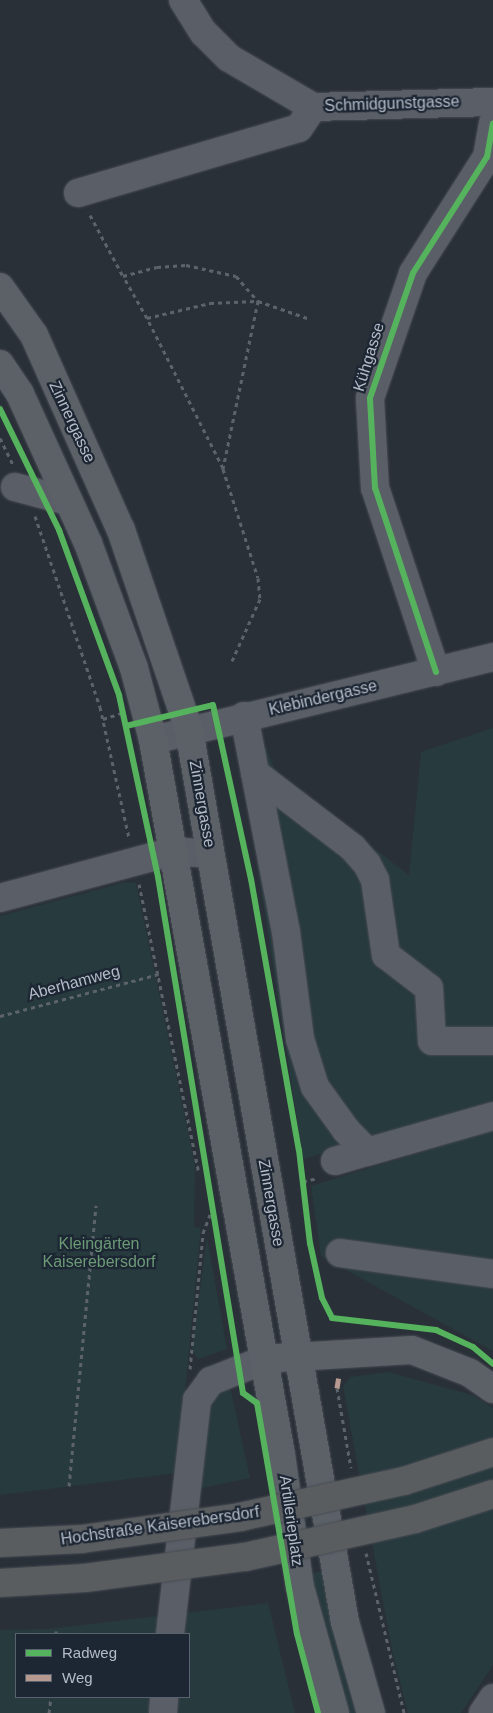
<!DOCTYPE html>
<meta charset="utf-8">
<style>
body{margin:0}
#map{position:relative;width:493px;height:1713px;overflow:hidden;background:#2a3038;font-family:Arial,sans-serif}
div>[style]{position:absolute}
[style*='--x']{left:calc(var(--x)*1px);top:calc(var(--y)*1px);width:calc(var(--w)*1px);rotate:calc(var(--a)*1deg)}
.green>*{inset:0;background:#273a3e}
.path>*{height:3px;margin-top:-1.5px;transform-origin:0;background:repeating-linear-gradient(90deg,#5d636a 0 4px,transparent 0 8px)}
.roads{filter:drop-shadow(0 0 1px #484c53) drop-shadow(0 0 1px #484c53)}
.minor>*{height:28px;margin:-14px;padding:0 14px;transform-origin:14px;border-radius:14px;background:#5a5e66}
.major>*{height:28px;margin:-14px;padding:0 14px;transform-origin:14px;border-radius:14px;background:#5c6168}
.bridges{filter:drop-shadow(0 0 1px #474c53) drop-shadow(0 0 1px #474c53)}
.highway-bridge>*{height:28px;margin:-14px;padding:0 14px;transform-origin:14px;border-radius:14px;background:#5a5d60}
.quiet>*{height:5px;margin-top:-2.5px;transform-origin:0;background:repeating-linear-gradient(90deg,#b69a8f 0 10px,transparent 0 15px)}
.cycleway>*{height:6px;margin:-3px;padding:0 3px;transform-origin:3px;border-radius:3px;background:#56b35d}
span{translate:-50% -50%;white-space:nowrap;text-align:center;line-height:1.15;-webkit-text-stroke:4.5px #1d2633;paint-order:stroke}
.street-label{font-size:16px;color:#b4bcc9}
.park-label{font-size:16px;color:#6b9a76}
.legend{position:absolute;left:15px;top:1633px;width:175px;height:65px;box-sizing:border-box;background:#1d2633;border:1px solid #59626f;margin:0;padding:6px 9px;list-style:none;font-size:15px;color:#b4bcc9}
.legend li{display:flex;align-items:center;gap:10px;height:25px}
.legend b{width:25px;border:1px solid #59626f}
</style>
<div id="map">
<div class="green">
<div style="clip-path:polygon(493px 728px,493px 1104px,303px 1159px,240px 753px,266px 747px,274px 768px,300px 792px,409px 875px,421px 752px)"></div>
<div style="clip-path:polygon(126px 882px,136px 883px,195px 1165px,194px 1227px,201px 1228px,177px 1473px,0 1495px,0 916px)"></div>
<div style="clip-path:polygon(493px 1130px,493px 1351px,321px 1256px,311px 1186px)"></div>
<div style="clip-path:polygon(207px 1237px,227px 1349px,198px 1359px,192px 1350px)"></div>
<div style="clip-path:polygon(388px 1372px,472px 1395px,493px 1408px,493px 1665px,461px 1713px,408px 1713px,392px 1650px,343px 1387px,350px 1377px)"></div>
<div style="clip-path:polygon(230px 1386px,250px 1478px,197px 1489px,210px 1397px)"></div>
<div style="clip-path:polygon(323px 1571px,357px 1713px,346px 1713px,321px 1617px,312px 1573px)"></div>
<div style="clip-path:polygon(evenodd,268px 1603px,295px 1713px,0 1713px,0 1630px,49px 1629px,268px 1603px,16px 1634px,189px 1634px,189px 1697px,16px 1697px,16px 1634px)"></div>
</div>
<div class="path">
<div style="--x:90;--y:215;--w:69;--a:61.6"></div>
<div style="--x:147;--y:318;--w:48;--a:-119.7"></div>
<div style="--x:123;--y:276;--w:35;--a:-15"></div>
<div style="--x:157;--y:267;--w:29;--a:-4"></div>
<div style="--x:186;--y:265;--w:51;--a:12.4"></div>
<div style="--x:236;--y:276;--w:33;--a:49"></div>
<div style="--x:258;--y:301;--w:172;--a:101.8"></div>
<div style="--x:223;--y:469;--w:114;--a:72.2"></div>
<div style="--x:258;--y:578;--w:21;--a:85"></div>
<div style="--x:260;--y:599;--w:68;--a:114.3"></div>
<div style="--x:0;--y:438;--w:30;--a:64"></div>
<div style="--x:223;--y:468;--w:168;--a:-116.9"></div>
<div style="--x:147;--y:318;--w:65;--a:-13.4"></div>
<div style="--x:210;--y:303;--w:48;--a:-2.4"></div>
<div style="--x:258;--y:301;--w:52;--a:19.1"></div>
<div style="--x:35;--y:516;--w:202;--a:71.2"></div>
<div style="--x:100;--y:707;--w:134;--a:77.5"></div>
<div style="--x:103;--y:719;--w:19;--a:-18"></div>
<div style="--x:139;--y:884;--w:295;--a:78.3"></div>
<div style="--x:0;--y:1016;--w:164;--a:-14.8"></div>
<div style="--x:303;--y:1182;--w:15;--a:-16"></div>
<div style="--x:190;--y:1369;--w:137;--a:-84.5"></div>
<div style="--x:203;--y:1233;--w:25;--a:-69"></div>
<div style="--x:337;--y:1388;--w:81;--a:80.1"></div>
<div style="--x:69;--y:1486;--w:282;--a:-84.5"></div>
<div style="--x:366;--y:1553;--w:164;--a:76.6"></div>
<div style="--x:56;--y:1634;--w:3;--a:-90"></div>
<div style="--x:49;--y:1713;--w:16;--a:-83"></div>
</div>
<div class="roads">
<div class="minor">
<div style="--x:183;--y:0;--w:39;--a:58"></div>
<div style="--x:204;--y:33;--w:35;--a:45"></div>
<div style="--x:229;--y:58;--w:97;--a:30.3"></div>
<div style="--x:313;--y:107;--w:180;--a:-1.6"></div>
<div style="--x:78;--y:193;--w:230;--a:-16.4"></div>
<div style="--x:299;--y:128;--w:25;--a:-56"></div>
<div style="--x:15;--y:487;--w:55;--a:14.8"></div>
<div style="--x:436;--y:672;--w:194;--a:-108.3"></div>
<div style="--x:375;--y:488;--w:90;--a:-93.2"></div>
<div style="--x:370;--y:398;--w:132;--a:-71"></div>
<div style="--x:413;--y:273;--w:138;--a:-57.5"></div>
<div style="--x:487;--y:157;--w:34;--a:-80"></div>
<div style="--x:244;--y:716;--w:220;--a:79"></div>
<div style="--x:286;--y:932;--w:108;--a:82.5"></div>
<div style="--x:300;--y:1039;--w:50;--a:72.6"></div>
<div style="--x:315;--y:1087;--w:53;--a:54.2"></div>
<div style="--x:346;--y:1130;--w:30;--a:46"></div>
<div style="--x:367;--y:1152;--w:131;--a:-15.9"></div>
<div style="--x:153;--y:740;--w:350;--a:-13.7"></div>
<div style="--x:255;--y:773;--w:123;--a:37.4"></div>
<div style="--x:353;--y:848;--w:21;--a:49"></div>
<div style="--x:367;--y:864;--w:18;--a:63"></div>
<div style="--x:375;--y:880;--w:76;--a:81.7"></div>
<div style="--x:386;--y:955;--w:54;--a:37.5"></div>
<div style="--x:429;--y:988;--w:53;--a:86.8"></div>
<div style="--x:432;--y:1041;--w:61;--a:0"></div>
<div style="--x:0;--y:898;--w:180;--a:-15.1"></div>
<div style="--x:174;--y:851;--w:36;--a:5"></div>
<div style="--x:335;--y:1161;--w:33;--a:-16"></div>
<div style="--x:340;--y:1253;--w:154;--a:7.8"></div>
<div style="--x:170;--y:1634;--w:236;--a:-83.4"></div>
<div style="--x:197;--y:1400;--w:24;--a:-54"></div>
<div style="--x:211;--y:1381;--w:54;--a:-21.8"></div>
<div style="--x:163;--y:1713;--w:16;--a:-86"></div>
<div style="--x:483;--y:1713;--w:18;--a:-56"></div>
</div>
<div class="major">
<div style="--x:0;--y:287;--w:59;--a:54.7"></div>
<div style="--x:34;--y:335;--w:214;--a:66"></div>
<div style="--x:121;--y:530;--w:211;--a:71.2"></div>
<div style="--x:189;--y:730;--w:906;--a:80.08"></div>
<div style="--x:345;--y:1622;--w:95;--a:74.1"></div>
<div style="--x:0;--y:364;--w:36;--a:56"></div>
<div style="--x:20;--y:394;--w:164;--a:65.5"></div>
<div style="--x:88;--y:543;--w:133;--a:69.8"></div>
<div style="--x:134;--y:668;--w:74;--a:75.2"></div>
<div style="--x:153;--y:740;--w:725;--a:79.84"></div>
<div style="--x:281;--y:1454;--w:134;--a:81.9"></div>
<div style="--x:300;--y:1587;--w:131;--a:74.5"></div>
<div style="--x:278;--y:1358;--w:134;--a:-3.4"></div>
<div style="--x:412;--y:1350;--w:62;--a:21.6"></div>
<div style="--x:470;--y:1373;--w:28;--a:35"></div>
</div>
</div>
<div class="bridges">
<div class="highway-bridge">
<div style="--x:0;--y:1543;--w:82;--a:-2.8"></div>
<div style="--x:82;--y:1539;--w:160;--a:-7.9"></div>
<div style="--x:240;--y:1517;--w:168;--a:-12.4"></div>
<div style="--x:404;--y:1481;--w:94;--a:-18"></div>
<div style="--x:0;--y:1583;--w:85;--a:-3.4"></div>
<div style="--x:85;--y:1578;--w:161;--a:-7.5"></div>
<div style="--x:245;--y:1557;--w:174;--a:-12.6"></div>
<div style="--x:415;--y:1519;--w:82;--a:-17.8"></div>
</div>
</div>
<div class="quiet">
<div style="--x:337;--y:1388;--w:13;--a:-81"></div>
</div>
<div class="cycleway">
<div style="--x:0;--y:409;--w:135;--a:64"></div>
<div style="--x:59;--y:530;--w:176;--a:70"></div>
<div style="--x:119;--y:695;--w:186;--a:77.9"></div>
<div style="--x:158;--y:877;--w:523;--a:80.65"></div>
<div style="--x:243;--y:1393;--w:17;--a:36"></div>
<div style="--x:257;--y:1403;--w:234;--a:80.2"></div>
<div style="--x:297;--y:1634;--w:82;--a:75.1"></div>
<div style="--x:436;--y:672;--w:194;--a:-108.3"></div>
<div style="--x:375;--y:488;--w:90;--a:-93.2"></div>
<div style="--x:370;--y:398;--w:132;--a:-71"></div>
<div style="--x:413;--y:273;--w:138;--a:-57.5"></div>
<div style="--x:487;--y:157;--w:34;--a:-80"></div>
<div style="--x:126;--y:726;--w:89;--a:-13.6"></div>
<div style="--x:213;--y:705;--w:178;--a:77.7"></div>
<div style="--x:251;--y:879;--w:275;--a:80"></div>
<div style="--x:299;--y:1150;--w:94;--a:83.3"></div>
<div style="--x:310;--y:1243;--w:56;--a:77.7"></div>
<div style="--x:322;--y:1298;--w:22;--a:63"></div>
<div style="--x:332;--y:1318;--w:105;--a:6.6"></div>
<div style="--x:436;--y:1330;--w:41;--a:24.7"></div>
<div style="--x:473;--y:1347;--w:26;--a:40"></div>
</div>
<div class="street-label">
<span style="left:392px;top:104px;rotate:-2deg">Schmidgunstgasse</span>
<span style="left:369px;top:357px;rotate:-73deg">Kühgasse</span>
<span style="left:72px;top:422px;rotate:65deg">Zinnergasse</span>
<span style="left:323px;top:698px;rotate:-13deg">Klebindergasse</span>
<span style="left:202px;top:804px;rotate:80deg">Zinnergasse</span>
<span style="left:74px;top:983px;rotate:-15deg">Aberhamweg</span>
<span style="left:271px;top:1203px;rotate:80deg">Zinnergasse</span>
<span style="left:291px;top:1521px;rotate:82deg">Artillerieplatz</span>
<span style="left:160px;top:1526px;rotate:-8deg">Hochstraße Kaiserebersdorf</span>
</div>
<div class="park-label">
<span style="left:99px;top:1253px">Kleingärten<br>Kaiserebersdorf</span>
</div>
<ul class="legend">
<li><b style="height:6px;background:#56b35d"></b>Radweg</li>
<li><b style="height:6px;background:#b69a8f"></b>Weg</li>
</ul>
</div>
